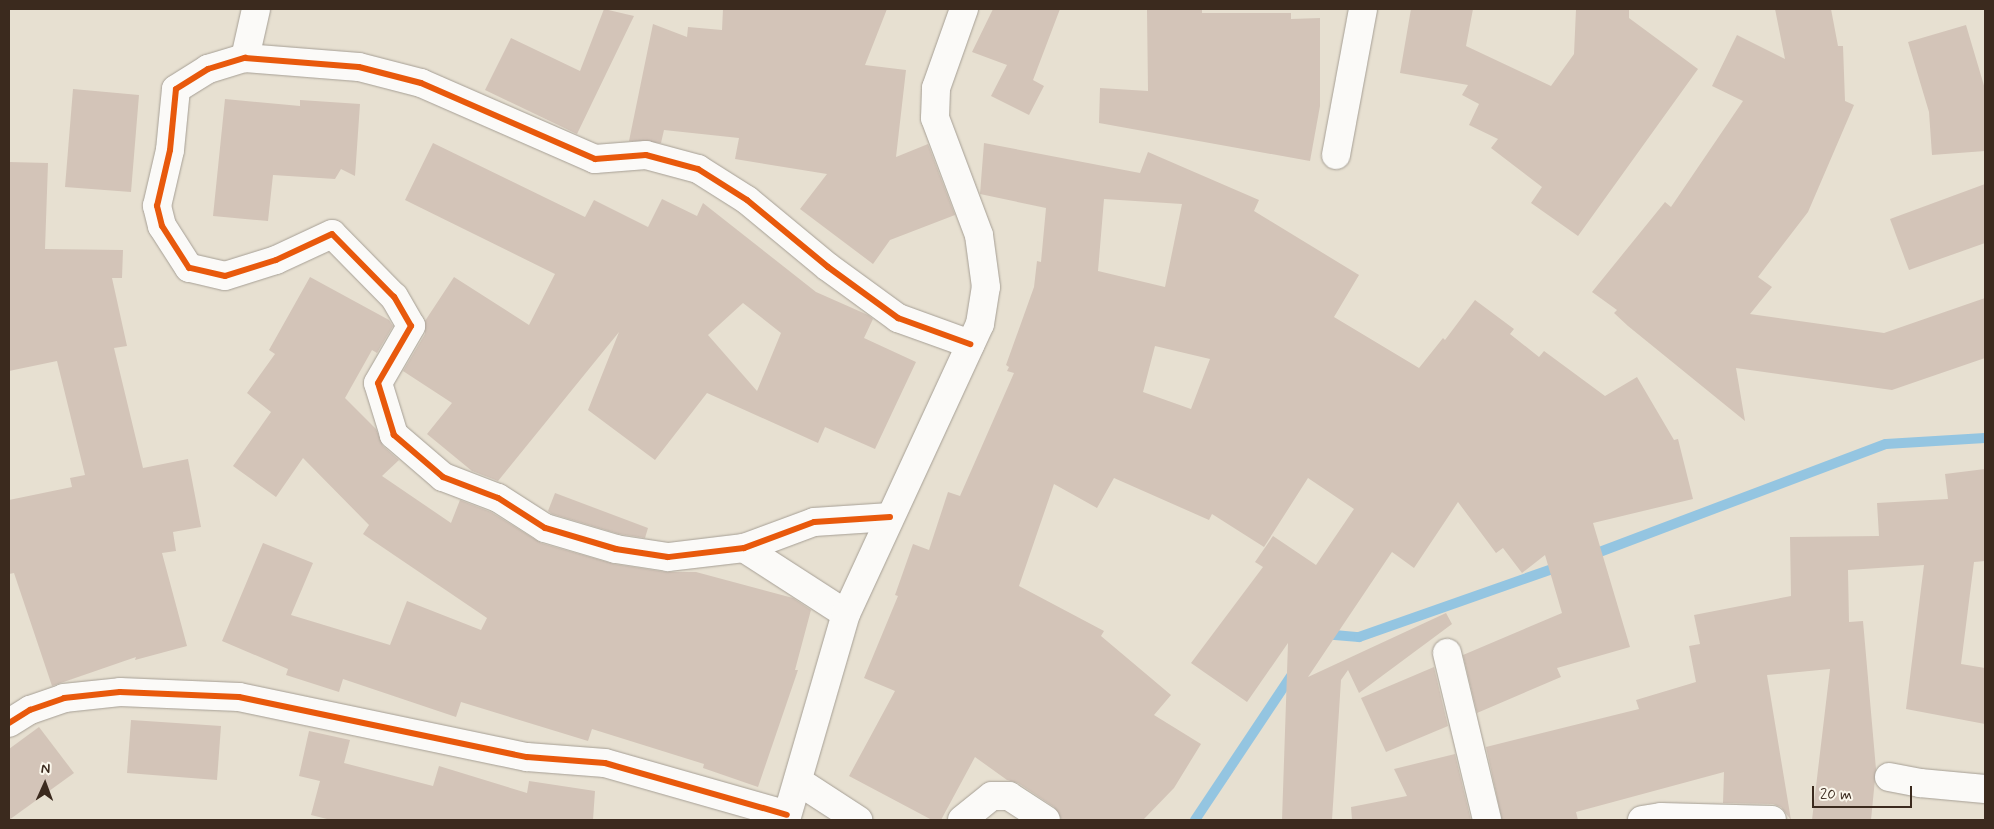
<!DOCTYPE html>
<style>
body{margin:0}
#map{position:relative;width:1994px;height:829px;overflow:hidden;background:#e7e0d1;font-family:Mynerve,sans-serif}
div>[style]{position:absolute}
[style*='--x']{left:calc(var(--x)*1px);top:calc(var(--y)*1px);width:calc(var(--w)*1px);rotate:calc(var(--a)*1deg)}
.stream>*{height:10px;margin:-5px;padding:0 5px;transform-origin:5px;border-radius:5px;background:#94c5e1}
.building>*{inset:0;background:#d3c4b8}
.roads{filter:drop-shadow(0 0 1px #a69f95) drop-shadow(0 0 1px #a69f95)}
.street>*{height:28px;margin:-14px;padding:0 14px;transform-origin:14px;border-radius:14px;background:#fbfaf8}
.cycleway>*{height:6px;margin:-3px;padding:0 3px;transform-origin:3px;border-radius:3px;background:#e8590c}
span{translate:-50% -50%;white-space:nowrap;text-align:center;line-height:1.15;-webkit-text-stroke:5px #fbf7ec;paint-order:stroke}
.frame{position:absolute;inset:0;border:10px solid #3b2a1e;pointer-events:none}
.north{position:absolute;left:20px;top:759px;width:50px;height:50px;-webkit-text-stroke:4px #fbf7ec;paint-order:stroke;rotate:2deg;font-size:14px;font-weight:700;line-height:20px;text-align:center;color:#3b2a1e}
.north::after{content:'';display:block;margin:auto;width:18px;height:22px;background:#3b2a1e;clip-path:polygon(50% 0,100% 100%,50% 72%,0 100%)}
.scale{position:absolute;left:1812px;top:786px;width:100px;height:22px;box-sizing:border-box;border:2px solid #3b2a1e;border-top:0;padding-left:6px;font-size:15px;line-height:18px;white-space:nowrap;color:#3b2a1e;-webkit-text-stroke:4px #fbf7ec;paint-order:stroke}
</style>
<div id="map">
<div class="stream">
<div style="--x:1589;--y:556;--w:317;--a:-20.7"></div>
<div style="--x:1886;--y:444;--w:99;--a:-3.5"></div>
<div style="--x:1323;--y:634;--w:36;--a:5"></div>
<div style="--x:1359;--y:637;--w:214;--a:-19.4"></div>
<div style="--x:1195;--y:820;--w:177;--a:-56.3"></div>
</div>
<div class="building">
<div style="clip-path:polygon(604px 9px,634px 16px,577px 134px,485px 90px,511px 38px,580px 71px)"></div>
<div style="clip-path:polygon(723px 9px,887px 9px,865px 65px,906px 70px,896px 157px,928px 144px,955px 215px,890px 240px,873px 264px,800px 209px,827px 174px,735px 159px,739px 138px,664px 130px,661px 143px,629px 141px,653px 24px,687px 37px,688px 27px,722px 30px)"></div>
<div style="clip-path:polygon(993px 9px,1060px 9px,1033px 80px,1044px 86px,1029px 115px,991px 96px,1007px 65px,972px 52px)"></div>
<div style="clip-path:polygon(1202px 9px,1202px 13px,1291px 13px,1291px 19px,1320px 18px,1320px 106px,1310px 161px,1099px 123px,1100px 88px,1148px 91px,1147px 10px)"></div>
<div style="clip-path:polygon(1411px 9px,1473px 9px,1466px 46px,1551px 86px,1574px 54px,1576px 9px,1629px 9px,1629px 18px,1698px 69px,1578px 236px,1531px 203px,1542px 187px,1491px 148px,1498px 139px,1469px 125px,1479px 104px,1462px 95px,1468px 85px,1400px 73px)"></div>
<div style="clip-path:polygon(1775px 9px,1831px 9px,1838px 46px,1843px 46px,1845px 101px,1854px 105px,1808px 212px,1758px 277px,1772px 287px,1750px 314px,1884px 333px,1985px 298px,1985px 358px,1892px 390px,1736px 368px,1745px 421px,1628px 326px,1614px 313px,1617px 310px,1592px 292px,1665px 202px,1671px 207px,1743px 101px,1712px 86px,1737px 35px,1785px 59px)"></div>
<div style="clip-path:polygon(1966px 25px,1985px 89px,1985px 151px,1932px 155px,1929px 112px,1908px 42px)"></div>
<div style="clip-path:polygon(73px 89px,139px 95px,131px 192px,65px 187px)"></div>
<div style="clip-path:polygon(225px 99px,300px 106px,300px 100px,360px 104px,355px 176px,341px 169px,335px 179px,273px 175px,268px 221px,213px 216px)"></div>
<div style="clip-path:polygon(evenodd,433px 143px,585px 217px,594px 200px,648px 227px,662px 199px,697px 216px,703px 203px,816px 292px,868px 315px,873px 319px,864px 338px,916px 362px,875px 449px,825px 427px,818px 443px,707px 393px,655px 460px,588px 410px,619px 332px,498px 481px,472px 471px,427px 434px,452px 403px,403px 371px,425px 334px,425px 321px,454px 277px,529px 325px,555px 274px,405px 200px,433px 143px,743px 303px,781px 333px,757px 391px,708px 335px,743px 303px)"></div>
<div style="clip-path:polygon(evenodd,984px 143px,1140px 173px,1148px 152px,1259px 200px,1254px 211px,1359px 275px,1334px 317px,1419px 368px,1443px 338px,1445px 340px,1475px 300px,1514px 329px,1510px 334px,1539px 357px,1544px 351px,1605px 396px,1637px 377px,1674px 440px,1678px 439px,1693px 499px,1593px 523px,1630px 647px,1557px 668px,1561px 677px,1477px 713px,1463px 655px,1562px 613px,1545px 555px,1522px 573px,1503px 548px,1496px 553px,1458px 502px,1414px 568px,1392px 552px,1308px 677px,1446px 613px,1452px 624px,1359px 693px,1348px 670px,1341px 680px,1332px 820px,1282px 820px,1288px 643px,1247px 702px,1191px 663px,1263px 567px,1255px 562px,1273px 536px,1316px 565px,1354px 509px,1308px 478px,1264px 547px,1212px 514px,1209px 520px,1114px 478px,1097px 508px,1054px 484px,1019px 586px,1104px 631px,1101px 636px,1171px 695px,1154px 715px,1201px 744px,1174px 788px,1143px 820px,1062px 820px,1054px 807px,1018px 783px,1007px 780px,975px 757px,941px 820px,932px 820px,849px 776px,895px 691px,864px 678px,898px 596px,895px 595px,913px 544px,929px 550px,948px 492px,960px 496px,1014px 373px,1007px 371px,1009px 367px,1006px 365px,1034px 287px,1037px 261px,1041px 262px,1046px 208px,980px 194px,984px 143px,1104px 199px,1182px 204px,1165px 287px,1098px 271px,1104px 199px,984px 143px,1155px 346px,1210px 359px,1191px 409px,1143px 392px,1155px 346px)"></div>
<div style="clip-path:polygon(9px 162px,48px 163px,45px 249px,123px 250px,122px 278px,112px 278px,127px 346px,114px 348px,143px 468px,188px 459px,201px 527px,173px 532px,176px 551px,162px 553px,187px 646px,135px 660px,136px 657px,52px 686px,14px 573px,9px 574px,9px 500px,72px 487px,70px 478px,85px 475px,57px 361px,9px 371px)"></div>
<div style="clip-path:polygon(1985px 184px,1985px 243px,1909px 270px,1890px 219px)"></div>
<div style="clip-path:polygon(310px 277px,389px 320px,393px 326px,377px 353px,372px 350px,345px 398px,376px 429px,383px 446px,399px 460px,382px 476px,451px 523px,460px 500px,491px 512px,541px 543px,614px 564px,666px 572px,696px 572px,793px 598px,811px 610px,795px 670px,798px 670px,758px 787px,703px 768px,704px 764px,592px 729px,588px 741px,461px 702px,456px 717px,343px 679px,339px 692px,286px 675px,288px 669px,222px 641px,263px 543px,313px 563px,291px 615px,390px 645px,407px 601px,481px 630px,487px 618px,363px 534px,369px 525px,303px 458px,276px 497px,233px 466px,271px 412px,247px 393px,275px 354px,269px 350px)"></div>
<div style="clip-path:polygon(1985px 469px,1985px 561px,1974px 562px,1961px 664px,1985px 668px,1985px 724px,1906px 709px,1924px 565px,1848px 570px,1849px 622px,1863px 621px,1876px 769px,1871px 820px,1812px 820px,1830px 669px,1767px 675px,1791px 820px,1781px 807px,1773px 804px,1723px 803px,1724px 772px,1576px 812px,1578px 820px,1502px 820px,1486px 747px,1639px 709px,1636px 700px,1696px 682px,1689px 646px,1700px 644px,1694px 615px,1791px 596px,1790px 537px,1879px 536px,1877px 503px,1948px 499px,1945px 474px)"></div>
<div style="clip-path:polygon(555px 493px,648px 528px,645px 538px,619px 534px,552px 514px,548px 511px)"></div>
<div style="clip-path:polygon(1434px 667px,1448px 726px,1386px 752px,1361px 698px)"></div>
<div style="clip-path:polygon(131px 720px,221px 726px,217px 780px,127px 773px)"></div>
<div style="clip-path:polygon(39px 727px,74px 773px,9px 820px,9px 749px)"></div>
<div style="clip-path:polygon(309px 731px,350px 740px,344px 763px,433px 786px,439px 766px,527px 793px,529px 781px,595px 791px,593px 820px,331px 820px,311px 815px,320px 781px,299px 776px)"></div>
<div style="clip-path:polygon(1455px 754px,1471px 820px,1352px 820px,1351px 807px,1407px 796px,1394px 769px)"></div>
</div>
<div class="roads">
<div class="street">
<div style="--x:245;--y:58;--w:50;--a:-77.3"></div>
<div style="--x:1336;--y:155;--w:148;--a:-79.5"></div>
<div style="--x:890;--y:517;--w:76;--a:176.2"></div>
<div style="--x:814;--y:522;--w:75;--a:159.6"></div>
<div style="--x:744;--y:548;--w:77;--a:173.2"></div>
<div style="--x:668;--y:557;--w:53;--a:-171.3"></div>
<div style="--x:616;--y:549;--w:74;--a:-163.5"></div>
<div style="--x:545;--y:528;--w:56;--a:-147.4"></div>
<div style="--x:498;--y:498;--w:59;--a:-159.1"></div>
<div style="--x:443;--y:477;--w:65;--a:-139.4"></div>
<div style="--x:394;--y:435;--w:54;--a:-107.1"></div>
<div style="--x:378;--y:383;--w:66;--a:-59.9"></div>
<div style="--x:411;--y:326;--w:34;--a:-120"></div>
<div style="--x:394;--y:297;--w:88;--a:-134.5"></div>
<div style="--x:332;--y:234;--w:62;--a:155.1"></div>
<div style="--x:276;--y:260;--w:53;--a:162.6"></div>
<div style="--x:225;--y:276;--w:37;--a:-167"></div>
<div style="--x:189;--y:268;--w:50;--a:-122.7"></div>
<div style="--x:162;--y:226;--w:21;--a:-104"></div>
<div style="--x:157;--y:206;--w:57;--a:-76.9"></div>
<div style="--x:170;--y:150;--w:61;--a:-84.4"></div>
<div style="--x:176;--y:89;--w:38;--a:-32"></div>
<div style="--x:208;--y:69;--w:39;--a:-17"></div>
<div style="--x:245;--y:58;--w:114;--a:4.5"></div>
<div style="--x:359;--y:67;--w:64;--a:14.5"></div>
<div style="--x:421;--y:83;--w:190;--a:23.6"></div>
<div style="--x:595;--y:159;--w:51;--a:-4.5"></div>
<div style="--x:646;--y:155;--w:54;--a:15.1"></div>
<div style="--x:698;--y:169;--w:58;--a:32.3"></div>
<div style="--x:747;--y:200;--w:105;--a:39.6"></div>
<div style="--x:828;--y:267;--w:87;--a:36.1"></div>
<div style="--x:898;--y:318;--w:77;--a:19.9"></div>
<div style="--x:744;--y:548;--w:121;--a:32.9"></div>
<div style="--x:1447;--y:653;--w:172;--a:76.5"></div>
<div style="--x:9;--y:723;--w:25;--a:-32"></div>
<div style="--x:30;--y:710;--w:36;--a:-19"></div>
<div style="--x:64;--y:698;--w:56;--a:-6.1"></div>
<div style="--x:120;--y:692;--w:119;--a:2.4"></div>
<div style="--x:239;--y:697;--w:294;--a:11.8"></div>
<div style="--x:527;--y:757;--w:78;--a:4.4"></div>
<div style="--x:605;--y:763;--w:189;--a:15.9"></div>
<div style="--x:1889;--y:777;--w:32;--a:11"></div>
<div style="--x:1920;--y:783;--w:65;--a:5.3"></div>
<div style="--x:798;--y:781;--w:72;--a:33"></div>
<div style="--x:786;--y:820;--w:215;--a:-73.8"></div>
<div style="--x:846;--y:614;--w:319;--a:-65.2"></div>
<div style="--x:980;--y:324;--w:37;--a:-81"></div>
<div style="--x:986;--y:287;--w:52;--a:-97.7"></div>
<div style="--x:979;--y:235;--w:125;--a:-110.6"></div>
<div style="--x:935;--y:118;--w:30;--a:-88"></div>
<div style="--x:936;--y:88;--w:84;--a:-70.5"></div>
<div style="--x:962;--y:820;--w:38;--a:-39"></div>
<div style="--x:992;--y:796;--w:17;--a:0"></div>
<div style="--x:1009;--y:796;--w:44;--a:33"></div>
<div style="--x:1642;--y:820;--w:19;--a:-9"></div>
<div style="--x:1661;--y:817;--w:111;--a:1.5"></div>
</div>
</div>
<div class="cycleway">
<div style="--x:890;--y:517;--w:76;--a:176.2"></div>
<div style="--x:814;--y:522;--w:75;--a:159.6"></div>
<div style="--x:744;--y:548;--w:77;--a:173.2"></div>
<div style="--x:668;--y:557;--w:53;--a:-171.3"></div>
<div style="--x:616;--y:549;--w:74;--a:-163.5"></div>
<div style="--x:545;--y:528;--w:56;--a:-147.4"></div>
<div style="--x:498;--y:498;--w:59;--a:-159.1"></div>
<div style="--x:443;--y:477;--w:65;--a:-139.4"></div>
<div style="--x:394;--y:435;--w:54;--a:-107.1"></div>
<div style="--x:378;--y:383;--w:66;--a:-59.9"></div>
<div style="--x:411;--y:326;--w:34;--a:-120"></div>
<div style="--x:394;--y:297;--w:88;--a:-134.5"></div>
<div style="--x:332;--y:234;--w:62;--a:155.1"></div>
<div style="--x:276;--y:260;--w:53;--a:162.6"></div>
<div style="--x:225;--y:276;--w:37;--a:-167"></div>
<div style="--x:189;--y:268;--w:50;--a:-122.7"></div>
<div style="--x:162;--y:226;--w:21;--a:-104"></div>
<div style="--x:157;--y:206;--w:57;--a:-76.9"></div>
<div style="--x:170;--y:150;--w:61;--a:-84.4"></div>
<div style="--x:176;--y:89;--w:38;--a:-32"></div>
<div style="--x:208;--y:69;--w:39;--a:-17"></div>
<div style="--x:245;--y:58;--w:114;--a:4.5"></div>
<div style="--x:359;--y:67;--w:64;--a:14.5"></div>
<div style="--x:421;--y:83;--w:190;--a:23.6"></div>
<div style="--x:595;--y:159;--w:51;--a:-4.5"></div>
<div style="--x:646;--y:155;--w:54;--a:15.1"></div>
<div style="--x:698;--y:169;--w:58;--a:32.3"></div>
<div style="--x:747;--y:200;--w:105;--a:39.6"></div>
<div style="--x:828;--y:267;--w:87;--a:36.1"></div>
<div style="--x:898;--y:318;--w:77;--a:19.9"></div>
<div style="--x:9;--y:723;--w:25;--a:-32"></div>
<div style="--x:30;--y:710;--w:36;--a:-19"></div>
<div style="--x:64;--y:698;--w:56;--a:-6.1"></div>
<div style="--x:120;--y:692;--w:119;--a:2.4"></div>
<div style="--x:239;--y:697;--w:294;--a:11.8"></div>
<div style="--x:527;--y:757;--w:78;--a:4.4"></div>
<div style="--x:605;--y:763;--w:189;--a:15.9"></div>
</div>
<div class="frame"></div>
<div class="north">N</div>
<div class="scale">20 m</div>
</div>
